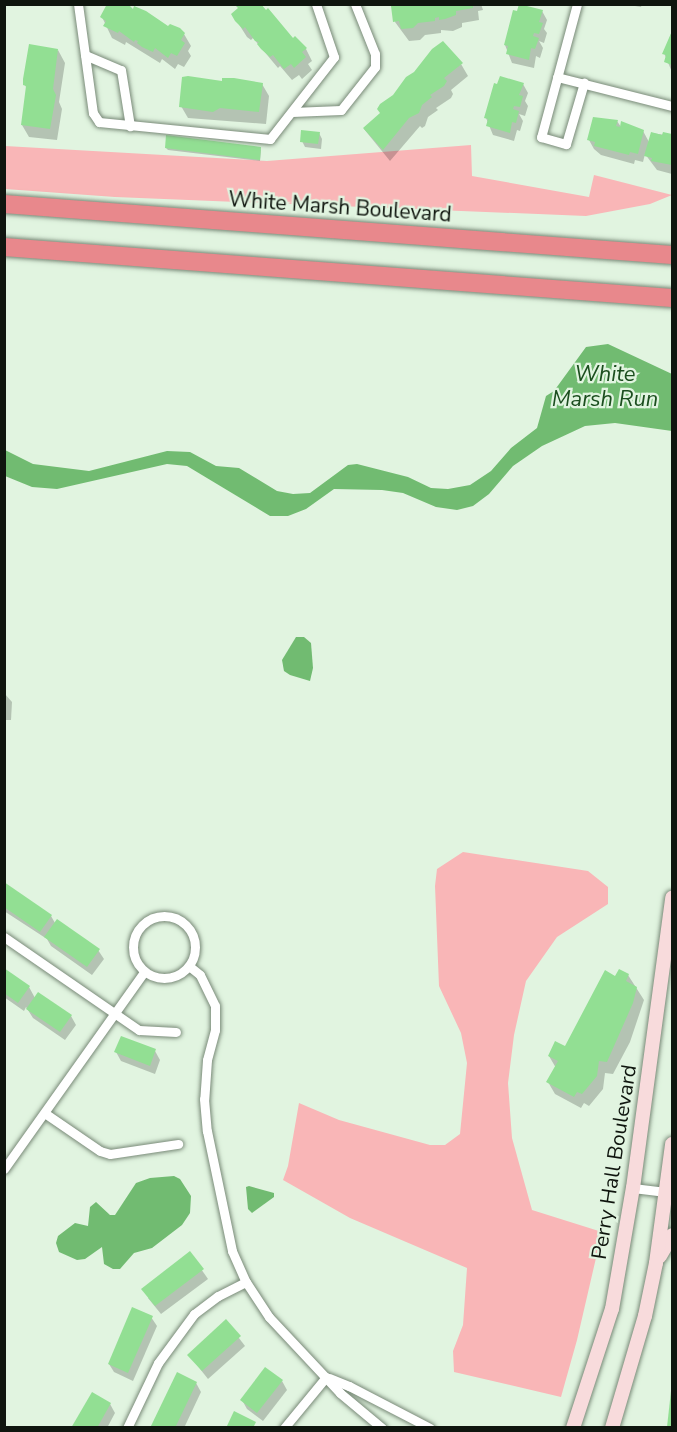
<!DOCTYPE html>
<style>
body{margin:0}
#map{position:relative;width:677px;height:1432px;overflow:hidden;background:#e1f4e0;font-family:"Nunito Sans",sans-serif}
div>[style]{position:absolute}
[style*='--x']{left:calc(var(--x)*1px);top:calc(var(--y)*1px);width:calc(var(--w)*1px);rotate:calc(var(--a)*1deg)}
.green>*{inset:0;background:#f9b6b7}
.water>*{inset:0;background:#71bb71}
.shadow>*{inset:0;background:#0003}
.building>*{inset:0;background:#92df93}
.roads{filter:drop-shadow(0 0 2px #798a78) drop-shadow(0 0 2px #798a78)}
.street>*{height:9px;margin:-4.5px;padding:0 4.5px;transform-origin:4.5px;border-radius:4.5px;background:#fff}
.street>.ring{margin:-4.5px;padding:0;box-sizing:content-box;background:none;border:9px solid #fff;border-radius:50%}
.secondary>*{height:14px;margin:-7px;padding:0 7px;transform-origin:7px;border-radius:7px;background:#f8dbdc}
.highway>*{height:18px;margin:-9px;padding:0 9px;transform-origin:9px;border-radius:9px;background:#e8888c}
span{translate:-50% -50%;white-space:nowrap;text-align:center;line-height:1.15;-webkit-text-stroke:4.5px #e1f4e0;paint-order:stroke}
.street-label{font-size:21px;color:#0f150e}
.water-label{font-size:22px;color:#1b4e1e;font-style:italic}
.frame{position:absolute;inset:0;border:6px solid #0f150e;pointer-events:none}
</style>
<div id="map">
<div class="green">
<div style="clip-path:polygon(471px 145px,472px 176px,589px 197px,594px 175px,672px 195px,650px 204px,586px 216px,115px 197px,5px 189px,5px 146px,267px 161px)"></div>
<div style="clip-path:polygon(463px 852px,588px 871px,608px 887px,608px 904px,557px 937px,526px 981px,514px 1035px,508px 1083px,512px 1138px,532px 1210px,602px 1232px,577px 1340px,561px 1397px,454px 1372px,453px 1351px,463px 1325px,467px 1268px,350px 1218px,283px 1180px,288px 1166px,299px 1103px,339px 1120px,430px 1145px,445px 1145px,460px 1134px,467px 1063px,461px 1033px,439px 986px,435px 886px,437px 869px)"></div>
</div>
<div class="water">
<div style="clip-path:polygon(608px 344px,672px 374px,672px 431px,615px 423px,585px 426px,542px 446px,513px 466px,489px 494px,473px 506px,457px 510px,436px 507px,403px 493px,382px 490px,334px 489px,306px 509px,288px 516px,270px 516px,187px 466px,167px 464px,57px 489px,32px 487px,5px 476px,5px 450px,33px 464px,89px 471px,167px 451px,190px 452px,216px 466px,239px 468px,277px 491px,293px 494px,310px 493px,348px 465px,357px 464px,408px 477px,431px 488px,448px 489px,470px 485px,491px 471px,511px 448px,537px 428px,546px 396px,554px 391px,586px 347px)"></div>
<div style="clip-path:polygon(296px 637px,304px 637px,311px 643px,313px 668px,310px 681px,290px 675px,284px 671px,282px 660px)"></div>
<div style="clip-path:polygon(174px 1176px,180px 1179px,191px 1196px,190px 1213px,182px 1225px,152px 1248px,134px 1253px,120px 1269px,113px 1269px,104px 1264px,102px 1247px,85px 1259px,77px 1260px,59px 1252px,56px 1243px,58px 1236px,75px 1223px,88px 1226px,90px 1207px,96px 1202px,110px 1215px,115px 1215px,136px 1183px,150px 1178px)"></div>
<div style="clip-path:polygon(249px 1186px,274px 1193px,274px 1197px,252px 1213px,248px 1209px,246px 1187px)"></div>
</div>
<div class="shadow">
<div style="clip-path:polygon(399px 4px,481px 4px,483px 10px,478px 11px,479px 20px,462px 23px,462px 27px,453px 31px,441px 30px,441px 33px,425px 35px,420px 40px,409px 41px,395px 22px)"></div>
<div style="clip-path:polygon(623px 4px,642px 4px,641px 7px)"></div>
<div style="clip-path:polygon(268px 10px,293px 40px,306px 49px,312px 61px,308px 64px,312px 70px,302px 79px,299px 75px,292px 80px,280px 66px,278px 68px,253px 38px,251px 40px,247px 37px,233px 15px)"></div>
<div style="clip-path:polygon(133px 11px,184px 34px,191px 46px,188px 51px,191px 56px,184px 67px,178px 64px,175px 69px,162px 59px,160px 63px,126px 42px,125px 45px,112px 38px,102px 17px)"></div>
<div style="clip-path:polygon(542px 11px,547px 20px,544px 29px,547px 33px,544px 43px,539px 41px,543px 48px,540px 58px,536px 56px,534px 68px,512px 63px,505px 45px)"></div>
<div style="clip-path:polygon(672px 31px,672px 72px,664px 53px)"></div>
<div style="clip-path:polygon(58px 50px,65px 63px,59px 102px,62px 109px,57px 140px,29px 137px,22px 125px,27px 89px,25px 85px)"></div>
<div style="clip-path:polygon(461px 64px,468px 76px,451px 90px,453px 94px,451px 98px,436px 108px,438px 110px,428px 117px,425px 126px,422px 128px,420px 126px,390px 161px,364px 129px)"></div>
<div style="clip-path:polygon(262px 84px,269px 96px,266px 124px,188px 118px,181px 106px)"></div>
<div style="clip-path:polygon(523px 84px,528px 93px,525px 101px,528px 106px,525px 116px,519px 114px,523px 121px,520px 131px,517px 130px,514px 141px,493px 135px,486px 118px)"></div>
<div style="clip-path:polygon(617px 121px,621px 127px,643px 131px,649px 142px,652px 133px,672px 136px,672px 174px,657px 170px,645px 154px,643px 162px,635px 160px,634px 164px,601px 155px,594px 149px,589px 140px)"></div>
<div style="clip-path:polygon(319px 133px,322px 139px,321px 149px,305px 147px,302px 141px)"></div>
<div style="clip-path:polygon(166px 148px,260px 148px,261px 150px,260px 161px,168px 150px)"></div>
<div style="clip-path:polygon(4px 693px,12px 702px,11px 720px,4px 720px)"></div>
<div style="clip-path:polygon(4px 883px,51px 916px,55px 923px,98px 950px,104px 959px,92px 975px,51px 946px,47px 939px,4px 911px)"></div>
<div style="clip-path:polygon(4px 970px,29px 987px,35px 998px,71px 1016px,76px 1025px,65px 1040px,33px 1018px,26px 1007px,24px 1011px,4px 997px)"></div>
<div style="clip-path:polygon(628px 975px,644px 1000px,630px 1042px,613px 1074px,605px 1073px,603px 1089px,589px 1106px,584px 1103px,581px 1108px,555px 1094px,548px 1082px,556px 1068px,549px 1056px,565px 1048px,616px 978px)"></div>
<div style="clip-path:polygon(155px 1051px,160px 1060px,155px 1074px,121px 1061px,116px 1052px)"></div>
<div style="clip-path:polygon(190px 1253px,208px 1279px,161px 1314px,148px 1298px)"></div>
<div style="clip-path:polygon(151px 1317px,157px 1326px,133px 1381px,114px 1372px,109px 1364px)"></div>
<div style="clip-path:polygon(226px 1321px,245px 1346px,208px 1379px,189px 1355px)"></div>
<div style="clip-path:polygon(282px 1381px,287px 1390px,263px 1421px,247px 1409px,242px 1400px)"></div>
<div style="clip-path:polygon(196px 1383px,201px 1392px,184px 1428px,152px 1428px)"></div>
<div style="clip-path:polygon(672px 1391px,672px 1428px,669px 1428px,669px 1426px)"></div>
<div style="clip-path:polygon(110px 1404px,115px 1413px,107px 1428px,73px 1428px)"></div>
</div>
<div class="building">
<div style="clip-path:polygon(107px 4px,128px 4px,133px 9px,134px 6px,146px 11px,168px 26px,170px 24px,180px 28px,185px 33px,181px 40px,185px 43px,177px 56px,171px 53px,168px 58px,155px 48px,153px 52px,142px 47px,137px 43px,138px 41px,135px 40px,134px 42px,119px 31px,118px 33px,103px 26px,106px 21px,100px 17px)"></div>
<div style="clip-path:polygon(234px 4px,261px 4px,266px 10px,268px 8px,293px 38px,295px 36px,307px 48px,302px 52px,306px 57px,294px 68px,291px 64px,284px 69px,273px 55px,270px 57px,261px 49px,257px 44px,259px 42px,255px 41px,245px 27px,243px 29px,235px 21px,231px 14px,238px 8px)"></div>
<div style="clip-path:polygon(519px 4px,543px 10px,539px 22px,543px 23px,539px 34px,534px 33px,533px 36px,539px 38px,535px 49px,531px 48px,529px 60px,506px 54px,508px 46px,504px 45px,513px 10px,517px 11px)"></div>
<div style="clip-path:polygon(398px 5px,473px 5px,473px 8px,456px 11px,456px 15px,445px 19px,439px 20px,439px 17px,435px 18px,435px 21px,418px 23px,413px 28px,401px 29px,399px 21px,393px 22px,391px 6px)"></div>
<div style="clip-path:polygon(672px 31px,672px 65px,664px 62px,666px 55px,662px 54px)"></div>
<div style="clip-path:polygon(443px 41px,463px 63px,444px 78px,447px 81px,444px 86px,430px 95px,432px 97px,422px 105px,419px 113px,409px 118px,383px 150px,363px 128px,380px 113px,377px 109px,380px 104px,393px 95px,406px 77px,414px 72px,432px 49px)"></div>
<div style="clip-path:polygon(29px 44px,58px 49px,53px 89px,56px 95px,50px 129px,21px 125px,26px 86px,23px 85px,23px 79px)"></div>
<div style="clip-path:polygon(188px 76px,222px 81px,222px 78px,234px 78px,263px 83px,259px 112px,220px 108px,213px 112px,179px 107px,182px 77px)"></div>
<div style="clip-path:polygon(500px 76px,524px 83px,519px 95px,523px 96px,520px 107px,514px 106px,513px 109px,519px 111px,516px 123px,512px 122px,510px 133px,486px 126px,488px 119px,484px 118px,494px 83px,497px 84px)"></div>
<div style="clip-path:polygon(593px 117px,618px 120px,616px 126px,620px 127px,621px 121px,644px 130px,638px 154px,630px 152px,629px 155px,594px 146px,595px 142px,587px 140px)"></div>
<div style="clip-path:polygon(301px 130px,320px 132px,318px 144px,300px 142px)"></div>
<div style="clip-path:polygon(651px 132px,662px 135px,663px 132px,672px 134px,672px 165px,651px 161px,652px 158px,644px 156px)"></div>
<div style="clip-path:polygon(166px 135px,261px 147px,260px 160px,165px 148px)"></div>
<div style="clip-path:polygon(4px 882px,52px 915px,40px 932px,4px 907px)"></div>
<div style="clip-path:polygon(57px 919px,100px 949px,87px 967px,44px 937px)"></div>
<div style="clip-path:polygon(4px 968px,30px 986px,18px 1003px,4px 993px)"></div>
<div style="clip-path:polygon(619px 969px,629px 974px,626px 981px,637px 987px,633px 1003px,607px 1062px,599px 1061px,597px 1076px,582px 1094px,577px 1092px,574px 1097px,546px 1082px,558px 1061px,548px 1056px,555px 1041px,565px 1046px,605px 970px,615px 976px)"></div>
<div style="clip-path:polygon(38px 992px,72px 1015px,60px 1032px,26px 1009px)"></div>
<div style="clip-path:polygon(121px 1036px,156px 1049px,150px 1066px,114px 1052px)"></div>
<div style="clip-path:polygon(190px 1251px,204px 1269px,155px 1306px,141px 1289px)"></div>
<div style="clip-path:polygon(132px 1307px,153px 1316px,128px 1373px,108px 1364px)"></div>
<div style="clip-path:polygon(226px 1319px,241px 1336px,202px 1371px,187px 1355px)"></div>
<div style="clip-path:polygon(265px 1367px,283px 1380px,257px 1413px,240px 1400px)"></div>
<div style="clip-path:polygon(177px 1372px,197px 1382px,175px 1428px,150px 1428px)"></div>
<div style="clip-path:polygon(671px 1391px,672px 1428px,667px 1428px,667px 1427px)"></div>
<div style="clip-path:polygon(92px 1392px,111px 1403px,97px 1428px,71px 1428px)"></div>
<div style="clip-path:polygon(234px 1411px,256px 1422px,253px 1428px,226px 1428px)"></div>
</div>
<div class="roads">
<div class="street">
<div style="--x:78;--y:4;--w:110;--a:82.2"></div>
<div style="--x:93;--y:113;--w:11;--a:56"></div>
<div style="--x:99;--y:122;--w:172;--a:5.7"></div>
<div style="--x:270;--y:139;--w:104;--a:-52"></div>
<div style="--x:334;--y:57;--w:56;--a:-108.8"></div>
<div style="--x:577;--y:4;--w:138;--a:105.1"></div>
<div style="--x:541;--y:137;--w:26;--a:16"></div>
<div style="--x:566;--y:144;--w:64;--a:-73.6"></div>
<div style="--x:85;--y:55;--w:39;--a:23"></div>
<div style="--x:121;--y:70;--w:57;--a:80.9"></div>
<div style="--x:557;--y:77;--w:119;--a:14.2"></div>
<div style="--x:292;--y:112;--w:49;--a:-2.3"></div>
<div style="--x:341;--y:110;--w:55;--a:-51.7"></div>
<div style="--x:375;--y:67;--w:13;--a:-90"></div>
<div style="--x:375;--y:54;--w:54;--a:-111.8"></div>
<div class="ring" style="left:133px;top:916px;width:53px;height:53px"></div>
<div style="--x:4;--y:937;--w:164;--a:34.6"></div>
<div style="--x:139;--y:1030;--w:37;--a:3"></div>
<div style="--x:189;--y:966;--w:14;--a:39"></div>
<div style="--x:200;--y:975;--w:34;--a:64"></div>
<div style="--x:215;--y:1006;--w:24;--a:90"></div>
<div style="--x:215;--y:1030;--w:31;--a:105"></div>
<div style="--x:207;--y:1060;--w:39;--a:94"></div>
<div style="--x:204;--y:1099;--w:32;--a:85"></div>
<div style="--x:207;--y:1131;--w:123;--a:78.2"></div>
<div style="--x:232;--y:1251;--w:34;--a:66"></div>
<div style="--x:246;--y:1282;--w:42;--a:56.7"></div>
<div style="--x:269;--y:1317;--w:104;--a:46.9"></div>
<div style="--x:340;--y:1393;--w:55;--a:39.8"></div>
<div style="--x:46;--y:1114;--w:65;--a:34.4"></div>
<div style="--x:100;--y:1151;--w:10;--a:17"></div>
<div style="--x:110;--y:1154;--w:69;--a:-8.4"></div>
<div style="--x:4;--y:1169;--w:242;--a:-54.6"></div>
<div style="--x:633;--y:1188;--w:33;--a:7"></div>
<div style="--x:666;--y:1192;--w:7;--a:34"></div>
<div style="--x:329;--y:1378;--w:22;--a:22"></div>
<div style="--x:349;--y:1386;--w:91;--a:27.4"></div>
<div style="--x:127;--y:1428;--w:72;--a:-64.5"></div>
<div style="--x:158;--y:1363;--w:61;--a:-53.7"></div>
<div style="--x:194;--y:1314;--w:30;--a:-37"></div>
<div style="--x:218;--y:1296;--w:31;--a:-27"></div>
<div style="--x:284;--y:1428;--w:66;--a:-50.5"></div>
</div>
<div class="secondary">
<div style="--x:660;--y:1256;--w:24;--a:-60"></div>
<div style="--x:573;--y:1428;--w:125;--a:-71.9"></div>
<div style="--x:612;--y:1309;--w:123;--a:-80.2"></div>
<div style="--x:633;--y:1188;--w:293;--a:-82.3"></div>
<div style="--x:612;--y:1428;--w:117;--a:-73.6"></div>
<div style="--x:645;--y:1316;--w:54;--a:-78.3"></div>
<div style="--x:656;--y:1263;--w:120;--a:-82.3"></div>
</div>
<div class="highway">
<div style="--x:4;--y:204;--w:670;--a:4.37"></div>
<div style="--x:4;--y:247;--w:670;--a:4.37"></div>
</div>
</div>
<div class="street-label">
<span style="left:340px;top:207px;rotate:4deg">White Marsh Boulevard</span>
<span style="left:614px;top:1162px;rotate:-81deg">Perry Hall Boulevard</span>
</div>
<div class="water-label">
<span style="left:605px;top:387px">White<br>Marsh Run</span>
</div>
<div class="frame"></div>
</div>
